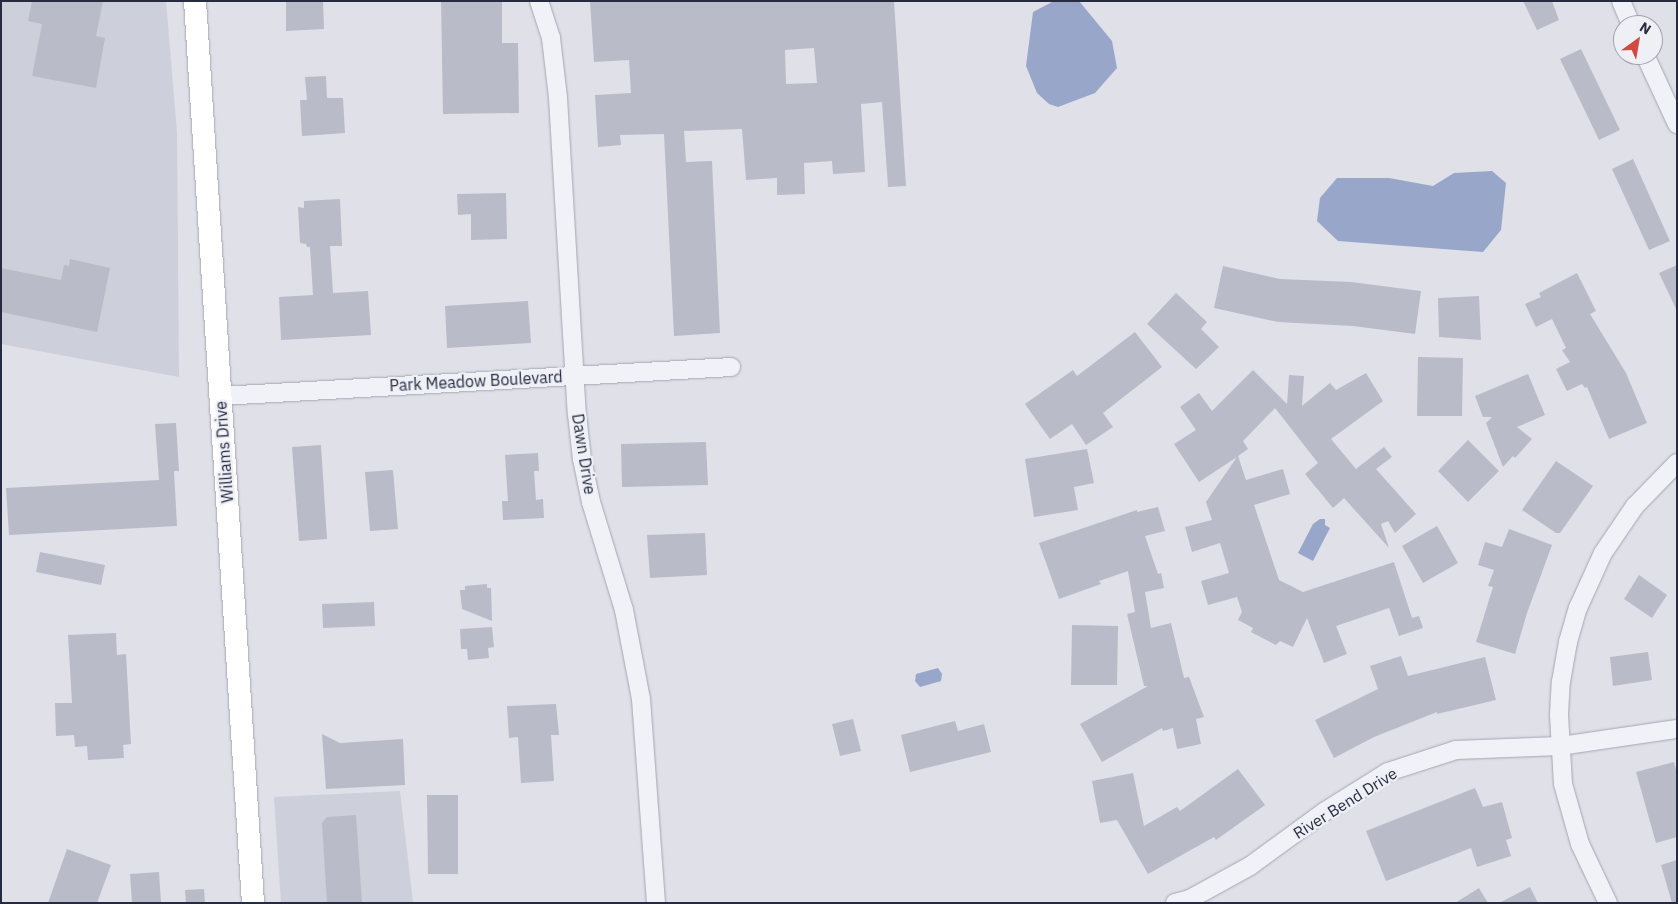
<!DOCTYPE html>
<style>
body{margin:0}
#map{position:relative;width:1678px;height:904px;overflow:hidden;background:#dfe0e8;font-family:"IBM Plex Sans",sans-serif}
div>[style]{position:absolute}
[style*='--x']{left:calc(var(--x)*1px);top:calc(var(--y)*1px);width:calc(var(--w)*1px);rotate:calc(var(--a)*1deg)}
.built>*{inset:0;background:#cdcfda}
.water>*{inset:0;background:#98a6ca}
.building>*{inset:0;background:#b9bbc8}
.roads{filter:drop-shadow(0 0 1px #a4a6b2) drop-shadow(0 0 1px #a4a6b2)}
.minor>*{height:18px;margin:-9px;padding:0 9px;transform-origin:9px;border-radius:9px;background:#f1f2f7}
.major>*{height:22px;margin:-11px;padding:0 11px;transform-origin:11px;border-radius:11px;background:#fff}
span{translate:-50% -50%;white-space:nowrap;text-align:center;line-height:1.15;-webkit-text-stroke:4.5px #eef0f6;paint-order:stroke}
.street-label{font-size:16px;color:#272b40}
.frame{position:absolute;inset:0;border:2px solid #272b40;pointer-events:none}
.north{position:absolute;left:1613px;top:15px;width:50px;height:50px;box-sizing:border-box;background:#eef0f6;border:1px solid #9ea1ad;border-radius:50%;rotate:32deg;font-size:14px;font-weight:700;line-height:20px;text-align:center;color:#272b40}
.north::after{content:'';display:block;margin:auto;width:18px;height:22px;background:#d14940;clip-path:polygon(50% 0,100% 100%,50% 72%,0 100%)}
</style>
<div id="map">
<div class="built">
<div style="clip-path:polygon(1px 1px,166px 1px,177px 133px,179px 377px,1px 344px)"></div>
<div style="clip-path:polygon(400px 791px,413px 903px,281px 903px,274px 797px)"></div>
</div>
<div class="water">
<div style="clip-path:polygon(1054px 1px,1079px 1px,1112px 41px,1117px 68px,1095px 93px,1058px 107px,1049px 104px,1037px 93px,1026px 66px,1033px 12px)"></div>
<div style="clip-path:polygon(1492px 171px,1506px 183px,1501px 230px,1483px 252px,1338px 241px,1317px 221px,1320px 198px,1337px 178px,1389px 178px,1433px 186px,1454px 173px)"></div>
<div style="clip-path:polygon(1320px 519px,1325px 519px,1325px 525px,1330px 528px,1313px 561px,1298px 553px,1313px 524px)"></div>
<div style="clip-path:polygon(938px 668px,942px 674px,941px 681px,920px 687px,915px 681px,916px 674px)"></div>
</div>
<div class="building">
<div style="clip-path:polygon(32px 1px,103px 1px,96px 36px,105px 38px,96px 88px,32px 76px,42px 24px,28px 21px)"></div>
<div style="clip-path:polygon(286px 1px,323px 1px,324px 29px,286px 31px)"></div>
<div style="clip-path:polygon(441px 1px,502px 1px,502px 43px,518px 43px,519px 113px,443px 114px)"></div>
<div style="clip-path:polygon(evenodd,590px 1px,894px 1px,906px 186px,888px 187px,882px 102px,861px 104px,865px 172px,833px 174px,832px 161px,804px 163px,805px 194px,777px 195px,777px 178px,746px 180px,742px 129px,684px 131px,686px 162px,712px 161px,720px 333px,674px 336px,664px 134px,620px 135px,621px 145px,598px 147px,595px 95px,631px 93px,629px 60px,594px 62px,590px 1px,814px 48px,817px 83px,786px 84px,785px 50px,814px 48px)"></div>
<div style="clip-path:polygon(1523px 1px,1552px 1px,1559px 20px,1537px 30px)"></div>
<div style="clip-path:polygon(1581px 49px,1620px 130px,1599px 140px,1560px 59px)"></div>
<div style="clip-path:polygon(326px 76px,327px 98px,343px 98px,345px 133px,302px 136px,300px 100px,307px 100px,305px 77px)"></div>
<div style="clip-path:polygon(1633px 159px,1670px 241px,1649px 250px,1612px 169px)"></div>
<div style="clip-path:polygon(506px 193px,507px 239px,471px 240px,471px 214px,458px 215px,457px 194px)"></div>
<div style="clip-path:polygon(340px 199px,342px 246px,330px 246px,333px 293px,368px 291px,371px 335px,281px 340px,279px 297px,313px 295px,310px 247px,307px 247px,306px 244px,300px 243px,298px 207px,304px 208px,304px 201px)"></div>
<div style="clip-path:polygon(70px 259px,110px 268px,97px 332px,1px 312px,1px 268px,61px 280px,64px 265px,69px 266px)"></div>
<div style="clip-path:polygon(1677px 265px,1677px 311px,1659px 273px)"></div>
<div style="clip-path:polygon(1223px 266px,1280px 279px,1351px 282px,1421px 291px,1415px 334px,1353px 326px,1278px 322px,1214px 308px)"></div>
<div style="clip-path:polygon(1577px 273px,1596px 311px,1590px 314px,1626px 373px,1647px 423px,1609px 439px,1587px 387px,1585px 388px,1582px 384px,1567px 391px,1556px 369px,1570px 362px,1562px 350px,1566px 348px,1552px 319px,1536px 327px,1525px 304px,1541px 297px,1539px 293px)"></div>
<div style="clip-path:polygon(1176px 293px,1207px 322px,1201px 329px,1219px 347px,1196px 369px,1147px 324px)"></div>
<div style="clip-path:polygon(1479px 296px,1481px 340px,1439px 337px,1438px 298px)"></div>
<div style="clip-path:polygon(528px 301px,531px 343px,447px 348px,445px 306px)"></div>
<div style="clip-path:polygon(1135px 332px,1162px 367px,1103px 413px,1113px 427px,1086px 445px,1072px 424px,1050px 439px,1025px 404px,1073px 370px,1077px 376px)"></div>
<div style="clip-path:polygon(1418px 357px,1463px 358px,1462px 416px,1417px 416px)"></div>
<div style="clip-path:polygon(1253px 370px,1287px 404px,1289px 375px,1304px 376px,1302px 406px,1330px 383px,1336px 390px,1366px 373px,1383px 401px,1331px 439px,1356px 469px,1384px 447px,1392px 457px,1376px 469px,1416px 514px,1395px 533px,1388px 521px,1381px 524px,1389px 548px,1344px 498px,1333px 508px,1305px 474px,1318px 463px,1275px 408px,1243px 441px,1248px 449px,1238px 456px,1246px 480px,1283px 469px,1290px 494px,1254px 505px,1279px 580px,1303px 592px,1394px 562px,1412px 618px,1419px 616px,1423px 628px,1399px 636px,1389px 608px,1336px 626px,1347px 654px,1324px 663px,1307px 618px,1293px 647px,1280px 641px,1276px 645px,1251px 632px,1253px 628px,1238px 620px,1242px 612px,1237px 597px,1208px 605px,1201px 581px,1229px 573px,1220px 543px,1192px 552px,1185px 527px,1212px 520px,1206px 502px,1237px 457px,1199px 482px,1174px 444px,1196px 430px,1180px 407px,1199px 393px,1212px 411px)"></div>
<div style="clip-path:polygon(1528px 374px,1545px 415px,1517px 427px,1532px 439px,1515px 458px,1513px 456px,1503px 467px,1486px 423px,1492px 417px,1483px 417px,1475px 396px)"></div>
<div style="clip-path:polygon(176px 423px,179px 471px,174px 471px,177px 526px,9px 535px,6px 488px,159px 480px,155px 424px)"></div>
<div style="clip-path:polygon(1468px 440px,1499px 471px,1468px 502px,1438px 471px)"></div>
<div style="clip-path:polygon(706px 442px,708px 485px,622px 487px,621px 444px)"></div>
<div style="clip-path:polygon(321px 445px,327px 539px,299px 541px,292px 447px)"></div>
<div style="clip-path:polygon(1087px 449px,1094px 483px,1074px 487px,1078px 510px,1034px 517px,1025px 459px)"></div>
<div style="clip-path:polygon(538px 453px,539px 471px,534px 471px,536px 500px,543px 499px,544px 518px,503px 520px,502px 501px,508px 501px,505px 455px)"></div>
<div style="clip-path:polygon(1556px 461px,1593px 486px,1560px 533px,1556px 533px,1522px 510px)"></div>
<div style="clip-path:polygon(393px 470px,398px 529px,370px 531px,365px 472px)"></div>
<div style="clip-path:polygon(1158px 507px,1165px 531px,1145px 536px,1158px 574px,1161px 573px,1164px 588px,1145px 592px,1151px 628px,1171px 623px,1184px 678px,1189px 677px,1204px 717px,1196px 719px,1201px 744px,1177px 749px,1173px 728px,1163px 731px,1162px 728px,1102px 762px,1080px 724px,1148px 686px,1144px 686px,1127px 614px,1135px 612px,1128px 571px,1099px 581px,1101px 584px,1059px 599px,1039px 543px,1137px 510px,1137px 512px)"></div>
<div style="clip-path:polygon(1437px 526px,1458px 563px,1423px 583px,1402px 546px)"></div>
<div style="clip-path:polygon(1509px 529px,1552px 545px,1527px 613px,1515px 654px,1476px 642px,1493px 587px,1488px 586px,1494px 570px,1478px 565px,1485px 542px,1502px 547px)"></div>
<div style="clip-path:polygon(705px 533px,707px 575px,650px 578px,647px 535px)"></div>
<div style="clip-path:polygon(40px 552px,105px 565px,101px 585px,36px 572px)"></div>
<div style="clip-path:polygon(1639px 575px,1667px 595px,1652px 618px,1624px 599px)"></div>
<div style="clip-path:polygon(487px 584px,487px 588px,491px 588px,492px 621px,462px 609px,460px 590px,465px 590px,465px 586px)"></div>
<div style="clip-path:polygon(374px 602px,375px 626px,323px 628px,322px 604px)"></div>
<div style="clip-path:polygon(1072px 625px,1118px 626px,1117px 685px,1071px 685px)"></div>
<div style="clip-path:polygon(492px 627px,494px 647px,488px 648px,489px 658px,468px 660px,467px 649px,461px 649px,460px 629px)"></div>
<div style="clip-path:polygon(116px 633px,117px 655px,126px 654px,131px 744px,123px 745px,124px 758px,88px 760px,87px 746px,75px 747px,74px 735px,56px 736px,55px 703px,72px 703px,68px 635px)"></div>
<div style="clip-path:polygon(1648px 652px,1652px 680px,1613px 686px,1610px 657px)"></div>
<div style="clip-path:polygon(1401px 656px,1408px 676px,1485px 657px,1496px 700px,1437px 714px,1437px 712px,1374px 737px,1334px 758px,1315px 720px,1378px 689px,1370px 666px)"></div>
<div style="clip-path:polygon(556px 704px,559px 735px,551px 735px,554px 781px,521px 783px,518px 737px,509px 738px,507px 706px)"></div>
<div style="clip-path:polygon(853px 719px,861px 751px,840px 756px,832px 724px)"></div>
<div style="clip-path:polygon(955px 721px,958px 731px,984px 724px,991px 752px,910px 772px,901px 735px)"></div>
<div style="clip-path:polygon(322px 734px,340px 743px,403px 739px,405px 785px,326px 789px)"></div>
<div style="clip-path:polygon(1674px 762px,1677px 774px,1677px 837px,1656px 843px,1636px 772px)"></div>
<div style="clip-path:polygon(1238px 769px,1265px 805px,1216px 840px,1214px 837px,1148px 874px,1117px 820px,1100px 823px,1092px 781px,1133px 773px,1144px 826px,1177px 807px,1180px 811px)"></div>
<div style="clip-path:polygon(1475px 788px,1483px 807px,1502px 802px,1512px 838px,1506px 840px,1511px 856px,1477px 867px,1471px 848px,1386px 881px,1366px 831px)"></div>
<div style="clip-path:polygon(427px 795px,458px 795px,458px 874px,428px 874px)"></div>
<div style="clip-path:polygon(356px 815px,362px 903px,327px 903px,322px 823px,327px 817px)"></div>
<div style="clip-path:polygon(67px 849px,111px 865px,97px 903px,48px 903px)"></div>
<div style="clip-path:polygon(1677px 860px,1677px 903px,1672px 903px,1661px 865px)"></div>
<div style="clip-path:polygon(159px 872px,161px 903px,132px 903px,130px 874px)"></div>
<div style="clip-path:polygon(1530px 887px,1538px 903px,1499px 903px)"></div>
<div style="clip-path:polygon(1479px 888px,1488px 903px,1455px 903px)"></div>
<div style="clip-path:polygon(204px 889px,205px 903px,186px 903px,185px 890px)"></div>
</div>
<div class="roads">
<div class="minor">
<div style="--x:539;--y:1;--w:39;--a:72"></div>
<div style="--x:551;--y:38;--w:60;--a:83.3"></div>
<div style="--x:558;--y:98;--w:317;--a:86.6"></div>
<div style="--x:577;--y:414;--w:45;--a:83.7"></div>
<div style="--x:582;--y:459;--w:44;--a:78.2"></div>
<div style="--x:591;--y:502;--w:113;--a:73"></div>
<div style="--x:624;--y:610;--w:91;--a:79.2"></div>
<div style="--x:641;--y:699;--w:205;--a:85.8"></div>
<div style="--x:1621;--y:1;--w:26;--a:67"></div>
<div style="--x:1645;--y:55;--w:76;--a:65.1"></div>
<div style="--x:221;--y:396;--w:511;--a:-3.25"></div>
<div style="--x:1175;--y:903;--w:16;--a:-15"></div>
<div style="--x:1190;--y:899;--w:68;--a:-28.8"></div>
<div style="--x:1250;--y:866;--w:92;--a:-36.1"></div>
<div style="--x:1324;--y:812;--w:75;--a:-32"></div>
<div style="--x:1388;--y:772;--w:71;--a:-17.9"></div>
<div style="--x:1456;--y:750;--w:104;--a:-2.2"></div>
<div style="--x:1560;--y:746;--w:118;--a:-8.3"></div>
<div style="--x:1608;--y:903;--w:65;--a:-115.4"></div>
<div style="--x:1580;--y:844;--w:62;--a:-105.8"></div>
<div style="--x:1563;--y:784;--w:69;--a:-93.3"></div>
<div style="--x:1559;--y:715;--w:33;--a:-87"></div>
<div style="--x:1561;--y:682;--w:41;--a:-80.1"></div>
<div style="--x:1568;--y:642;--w:35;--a:-74"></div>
<div style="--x:1578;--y:608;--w:60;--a:-65.6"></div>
<div style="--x:1603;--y:553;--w:57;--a:-55.8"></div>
<div style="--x:1635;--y:506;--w:60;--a:-45.7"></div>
</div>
<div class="major">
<div style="--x:195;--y:1;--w:904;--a:86.32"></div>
</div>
</div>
<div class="street-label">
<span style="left:476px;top:381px;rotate:-3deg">Park Meadow Boulevard</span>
<span style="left:224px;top:452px;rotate:-94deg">Williams Drive</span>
<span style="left:584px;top:454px;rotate:81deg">Dawn Drive</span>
<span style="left:1345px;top:803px;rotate:-32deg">River Bend Drive</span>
</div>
<div class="frame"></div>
<div class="north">N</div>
</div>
